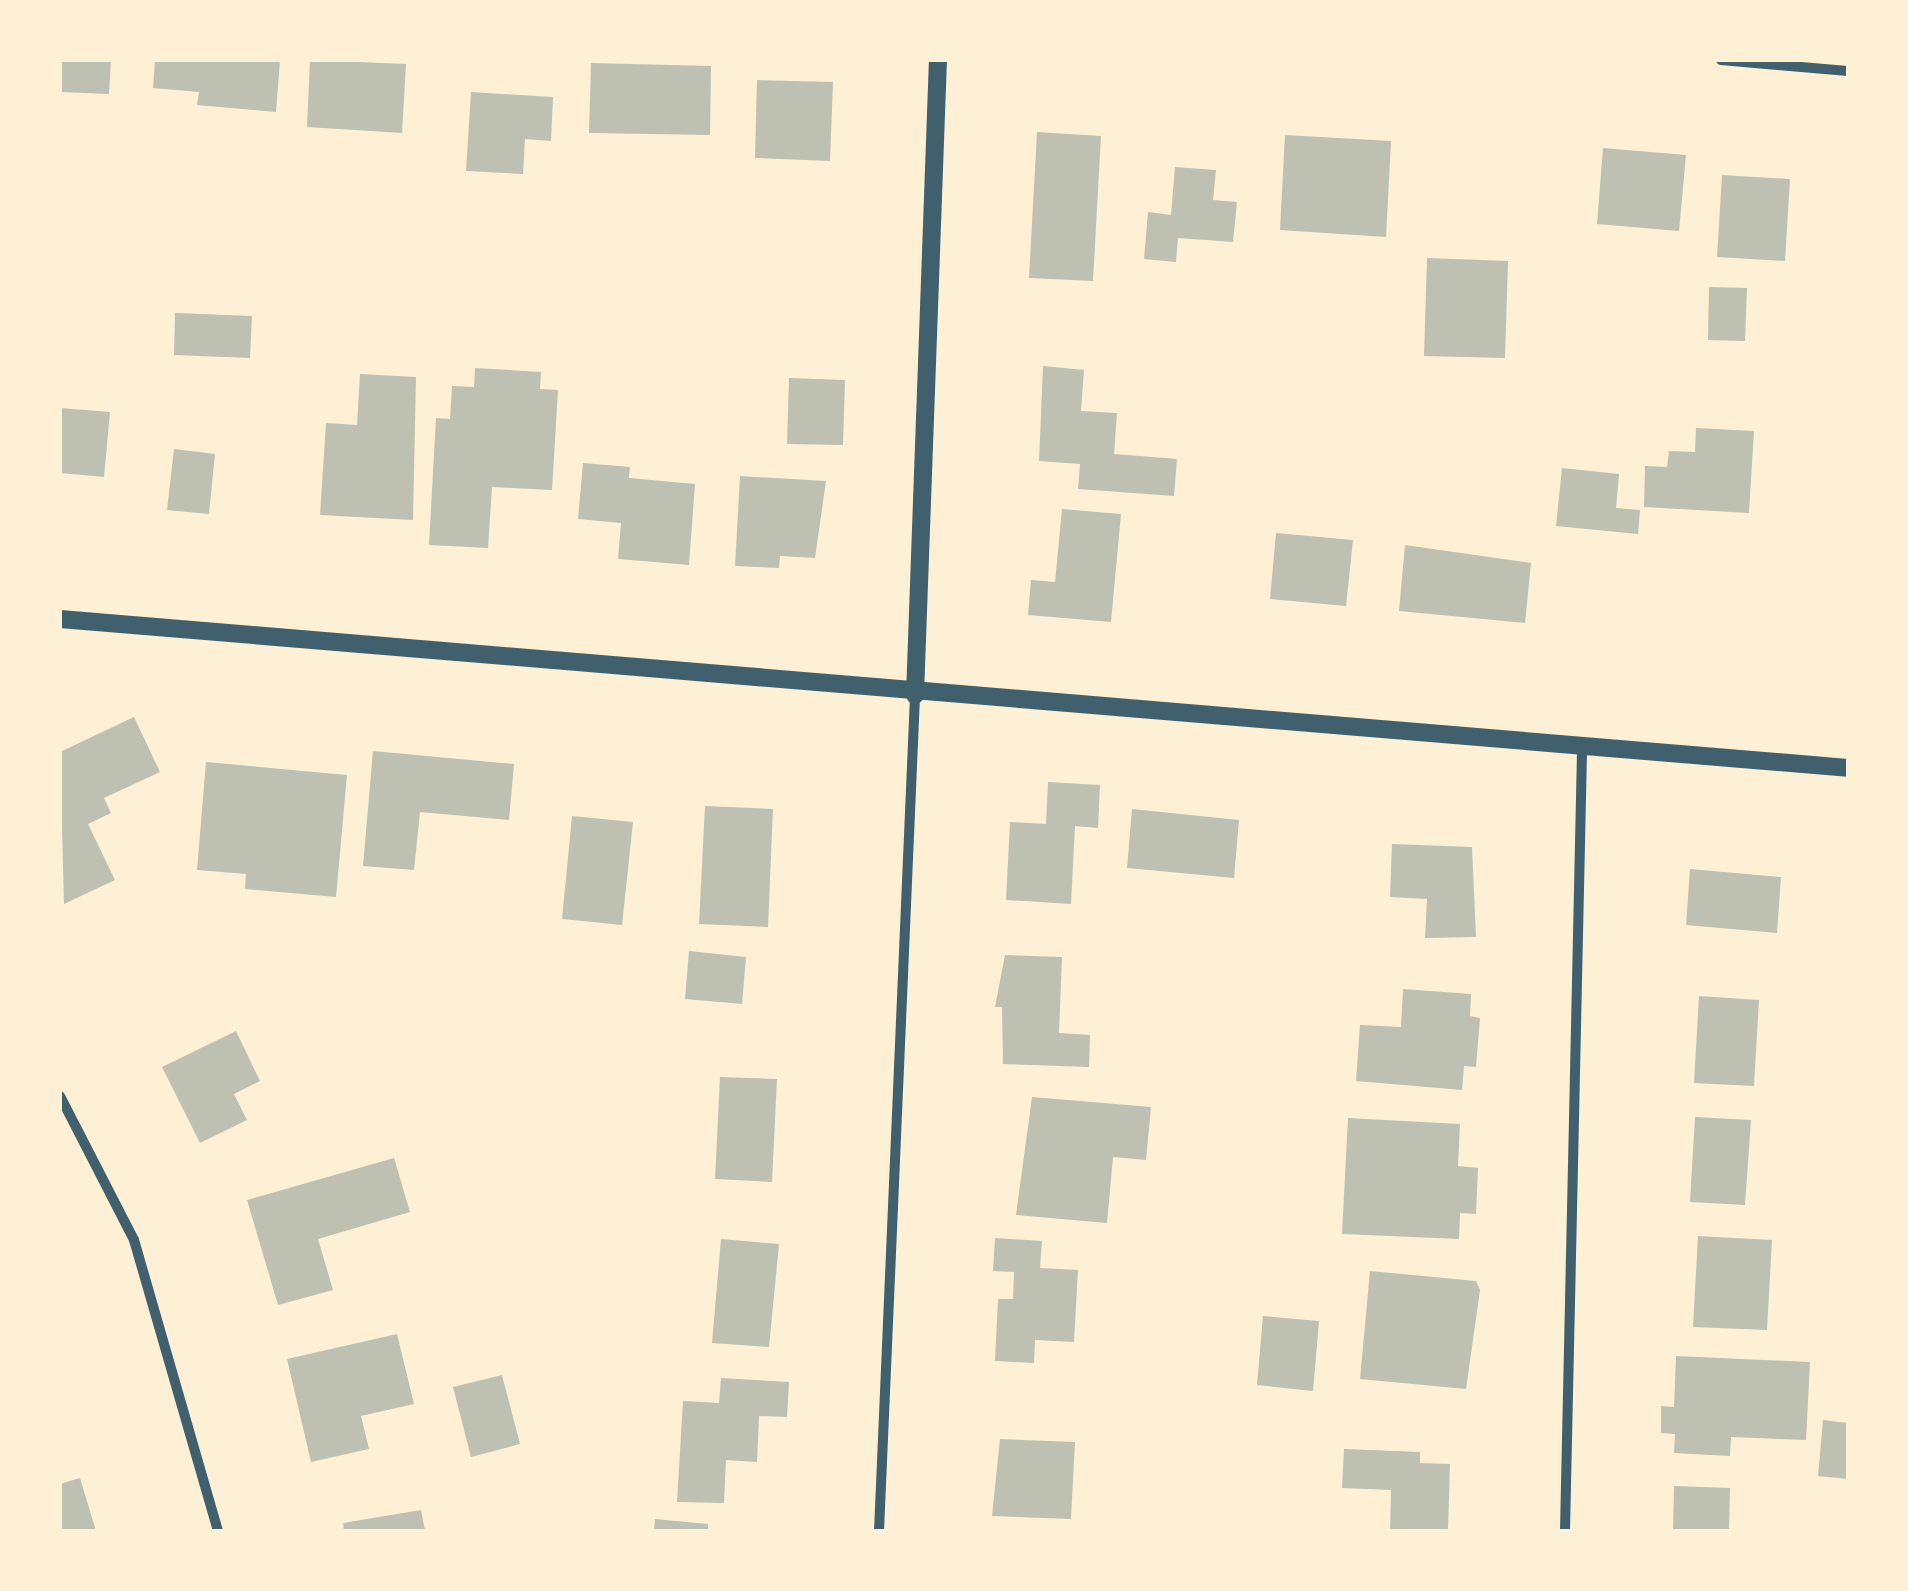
<!DOCTYPE html>
<style>
body{margin:0}
#map{position:relative;width:1908px;height:1591px;overflow:hidden;background:#fdf0d5;font-family:Mulish,sans-serif}
div>[style]{position:absolute}
[style*='--x']{left:calc(var(--x)*1px);top:calc(var(--y)*1px);width:calc(var(--w)*1px);rotate:calc(var(--a)*1deg)}
.building>*{inset:0;background:#bec0b2}
.minor>*{height:10px;margin:-5px;padding:0 5px;transform-origin:5px;border-radius:5px;background:#3f606c}
.tertiary>*{height:18px;margin:-9px;padding:0 9px;transform-origin:9px;border-radius:9px;background:#3f606c}
span{translate:-50% -50%;white-space:nowrap;text-align:center;line-height:1.15;-webkit-text-stroke:8px #fdf0d5;paint-order:stroke}
.frame{position:absolute;inset:0;border:62px solid #fdf0d5;pointer-events:none}
</style>
<div id="map">
<div class="building">
<div style="clip-path:polygon(60px 60px,111px 60px,109px 94px,60px 92px)"></div>
<div style="clip-path:polygon(155px 60px,280px 60px,276px 112px,197px 105px,199px 92px,153px 88px)"></div>
<div style="clip-path:polygon(310px 60px,406px 64px,402px 133px,307px 127px)"></div>
<div style="clip-path:polygon(591px 63px,711px 66px,710px 135px,589px 133px)"></div>
<div style="clip-path:polygon(757px 80px,833px 82px,830px 161px,755px 158px)"></div>
<div style="clip-path:polygon(471px 92px,553px 97px,551px 141px,525px 139px,523px 174px,466px 171px)"></div>
<div style="clip-path:polygon(1037px 132px,1101px 136px,1093px 281px,1029px 278px)"></div>
<div style="clip-path:polygon(1285px 135px,1391px 141px,1386px 237px,1280px 230px)"></div>
<div style="clip-path:polygon(1603px 148px,1686px 155px,1679px 231px,1597px 224px)"></div>
<div style="clip-path:polygon(1175px 167px,1216px 170px,1213px 200px,1237px 202px,1233px 242px,1178px 238px,1176px 262px,1144px 259px,1148px 212px,1171px 215px)"></div>
<div style="clip-path:polygon(1722px 175px,1790px 179px,1785px 261px,1717px 257px)"></div>
<div style="clip-path:polygon(1427px 258px,1508px 261px,1505px 358px,1424px 356px)"></div>
<div style="clip-path:polygon(1709px 287px,1747px 288px,1745px 341px,1708px 340px)"></div>
<div style="clip-path:polygon(175px 313px,252px 316px,250px 358px,174px 355px)"></div>
<div style="clip-path:polygon(1043px 366px,1084px 370px,1081px 411px,1117px 413px,1114px 454px,1177px 459px,1174px 496px,1078px 489px,1080px 464px,1039px 461px)"></div>
<div style="clip-path:polygon(475px 368px,541px 372px,540px 389px,558px 390px,552px 490px,492px 487px,488px 548px,429px 545px,436px 418px,450px 419px,452px 386px,474px 387px)"></div>
<div style="clip-path:polygon(360px 374px,416px 377px,413px 520px,320px 515px,326px 423px,357px 425px)"></div>
<div style="clip-path:polygon(789px 378px,845px 380px,843px 445px,787px 444px)"></div>
<div style="clip-path:polygon(60px 408px,110px 412px,104px 477px,60px 473px)"></div>
<div style="clip-path:polygon(1696px 428px,1754px 431px,1749px 513px,1644px 507px,1645px 466px,1667px 467px,1669px 451px,1695px 452px)"></div>
<div style="clip-path:polygon(174px 449px,215px 454px,209px 514px,167px 510px)"></div>
<div style="clip-path:polygon(583px 463px,630px 467px,629px 478px,695px 484px,689px 565px,618px 559px,621px 523px,578px 519px)"></div>
<div style="clip-path:polygon(1562px 468px,1619px 474px,1616px 508px,1640px 510px,1638px 534px,1556px 526px)"></div>
<div style="clip-path:polygon(740px 476px,826px 481px,815px 558px,780px 556px,779px 568px,735px 566px)"></div>
<div style="clip-path:polygon(1062px 509px,1121px 514px,1111px 622px,1028px 615px,1031px 580px,1055px 582px)"></div>
<div style="clip-path:polygon(1276px 533px,1353px 540px,1346px 606px,1270px 599px)"></div>
<div style="clip-path:polygon(1405px 545px,1531px 563px,1525px 623px,1399px 611px)"></div>
<div style="clip-path:polygon(134px 717px,160px 772px,104px 798px,111px 813px,88px 824px,115px 880px,64px 904px,60px 752px)"></div>
<div style="clip-path:polygon(373px 751px,514px 764px,509px 820px,420px 812px,414px 870px,363px 866px)"></div>
<div style="clip-path:polygon(206px 762px,347px 775px,336px 897px,245px 889px,246px 874px,197px 870px)"></div>
<div style="clip-path:polygon(1048px 782px,1100px 785px,1098px 828px,1075px 826px,1071px 904px,1006px 900px,1010px 822px,1046px 824px)"></div>
<div style="clip-path:polygon(705px 806px,773px 809px,768px 927px,699px 924px)"></div>
<div style="clip-path:polygon(1132px 809px,1239px 820px,1234px 878px,1127px 868px)"></div>
<div style="clip-path:polygon(572px 816px,633px 822px,622px 925px,562px 919px)"></div>
<div style="clip-path:polygon(1392px 844px,1472px 847px,1476px 937px,1425px 938px,1427px 899px,1390px 897px)"></div>
<div style="clip-path:polygon(1690px 869px,1781px 877px,1777px 933px,1686px 925px)"></div>
<div style="clip-path:polygon(689px 951px,746px 957px,742px 1004px,685px 999px)"></div>
<div style="clip-path:polygon(1005px 955px,1062px 957px,1059px 1033px,1090px 1035px,1089px 1067px,1003px 1064px,1002px 1007px,995px 1007px)"></div>
<div style="clip-path:polygon(1403px 989px,1471px 994px,1470px 1016px,1480px 1018px,1476px 1067px,1464px 1066px,1462px 1090px,1356px 1081px,1360px 1025px,1401px 1027px)"></div>
<div style="clip-path:polygon(1699px 996px,1759px 1000px,1754px 1086px,1694px 1083px)"></div>
<div style="clip-path:polygon(236px 1031px,260px 1081px,234px 1094px,247px 1120px,200px 1143px,162px 1067px)"></div>
<div style="clip-path:polygon(720px 1077px,777px 1079px,772px 1182px,715px 1179px)"></div>
<div style="clip-path:polygon(1032px 1097px,1151px 1107px,1146px 1160px,1113px 1157px,1107px 1223px,1016px 1215px)"></div>
<div style="clip-path:polygon(1695px 1117px,1751px 1120px,1745px 1205px,1690px 1202px)"></div>
<div style="clip-path:polygon(1348px 1118px,1460px 1124px,1458px 1166px,1478px 1168px,1476px 1214px,1460px 1213px,1459px 1239px,1342px 1234px)"></div>
<div style="clip-path:polygon(394px 1158px,410px 1212px,318px 1239px,333px 1290px,278px 1305px,247px 1200px)"></div>
<div style="clip-path:polygon(1698px 1236px,1772px 1240px,1767px 1330px,1693px 1327px)"></div>
<div style="clip-path:polygon(995px 1238px,1042px 1241px,1040px 1268px,1078px 1270px,1074px 1342px,1035px 1340px,1034px 1363px,995px 1361px,998px 1299px,1013px 1299px,1014px 1272px,993px 1271px)"></div>
<div style="clip-path:polygon(721px 1239px,779px 1244px,769px 1347px,712px 1343px)"></div>
<div style="clip-path:polygon(1370px 1271px,1476px 1281px,1480px 1290px,1466px 1389px,1360px 1379px)"></div>
<div style="clip-path:polygon(1263px 1316px,1319px 1321px,1313px 1391px,1257px 1385px)"></div>
<div style="clip-path:polygon(397px 1334px,414px 1404px,361px 1416px,369px 1449px,311px 1462px,287px 1359px)"></div>
<div style="clip-path:polygon(1676px 1356px,1810px 1362px,1806px 1440px,1731px 1437px,1730px 1456px,1674px 1453px,1675px 1434px,1661px 1433px,1661px 1406px,1674px 1407px)"></div>
<div style="clip-path:polygon(502px 1375px,520px 1444px,471px 1457px,453px 1387px)"></div>
<div style="clip-path:polygon(721px 1378px,789px 1382px,787px 1417px,759px 1416px,757px 1462px,726px 1460px,724px 1503px,677px 1502px,683px 1401px,719px 1403px)"></div>
<div style="clip-path:polygon(1823px 1420px,1848px 1423px,1848px 1479px,1818px 1476px)"></div>
<div style="clip-path:polygon(1000px 1439px,1075px 1442px,1071px 1519px,992px 1516px)"></div>
<div style="clip-path:polygon(1344px 1449px,1420px 1452px,1420px 1463px,1450px 1464px,1448px 1529px,1390px 1531px,1391px 1490px,1342px 1488px)"></div>
<div style="clip-path:polygon(80px 1478px,96px 1531px,60px 1531px,60px 1484px)"></div>
<div style="clip-path:polygon(1674px 1486px,1730px 1488px,1729px 1531px,1673px 1531px)"></div>
<div style="clip-path:polygon(421px 1510px,425px 1531px,344px 1531px,343px 1523px)"></div>
<div style="clip-path:polygon(655px 1519px,708px 1524px,708px 1531px,654px 1531px)"></div>
</div>
<div class="minor">
<div style="--x:1721;--y:60;--w:127;--a:5"></div>
<div style="--x:60;--y:1096;--w:162;--a:62.8"></div>
<div style="--x:134;--y:1240;--w:303;--a:73.9"></div>
<div style="--x:879;--y:1531;--w:837;--a:-87.53"></div>
<div style="--x:1565;--y:1531;--w:780;--a:-88.75"></div>
</div>
<div class="tertiary">
<div style="--x:60;--y:619;--w:1794;--a:4.76"></div>
<div style="--x:915;--y:695;--w:635;--a:-87.93"></div>
</div>
<div class="frame"></div>
</div>
